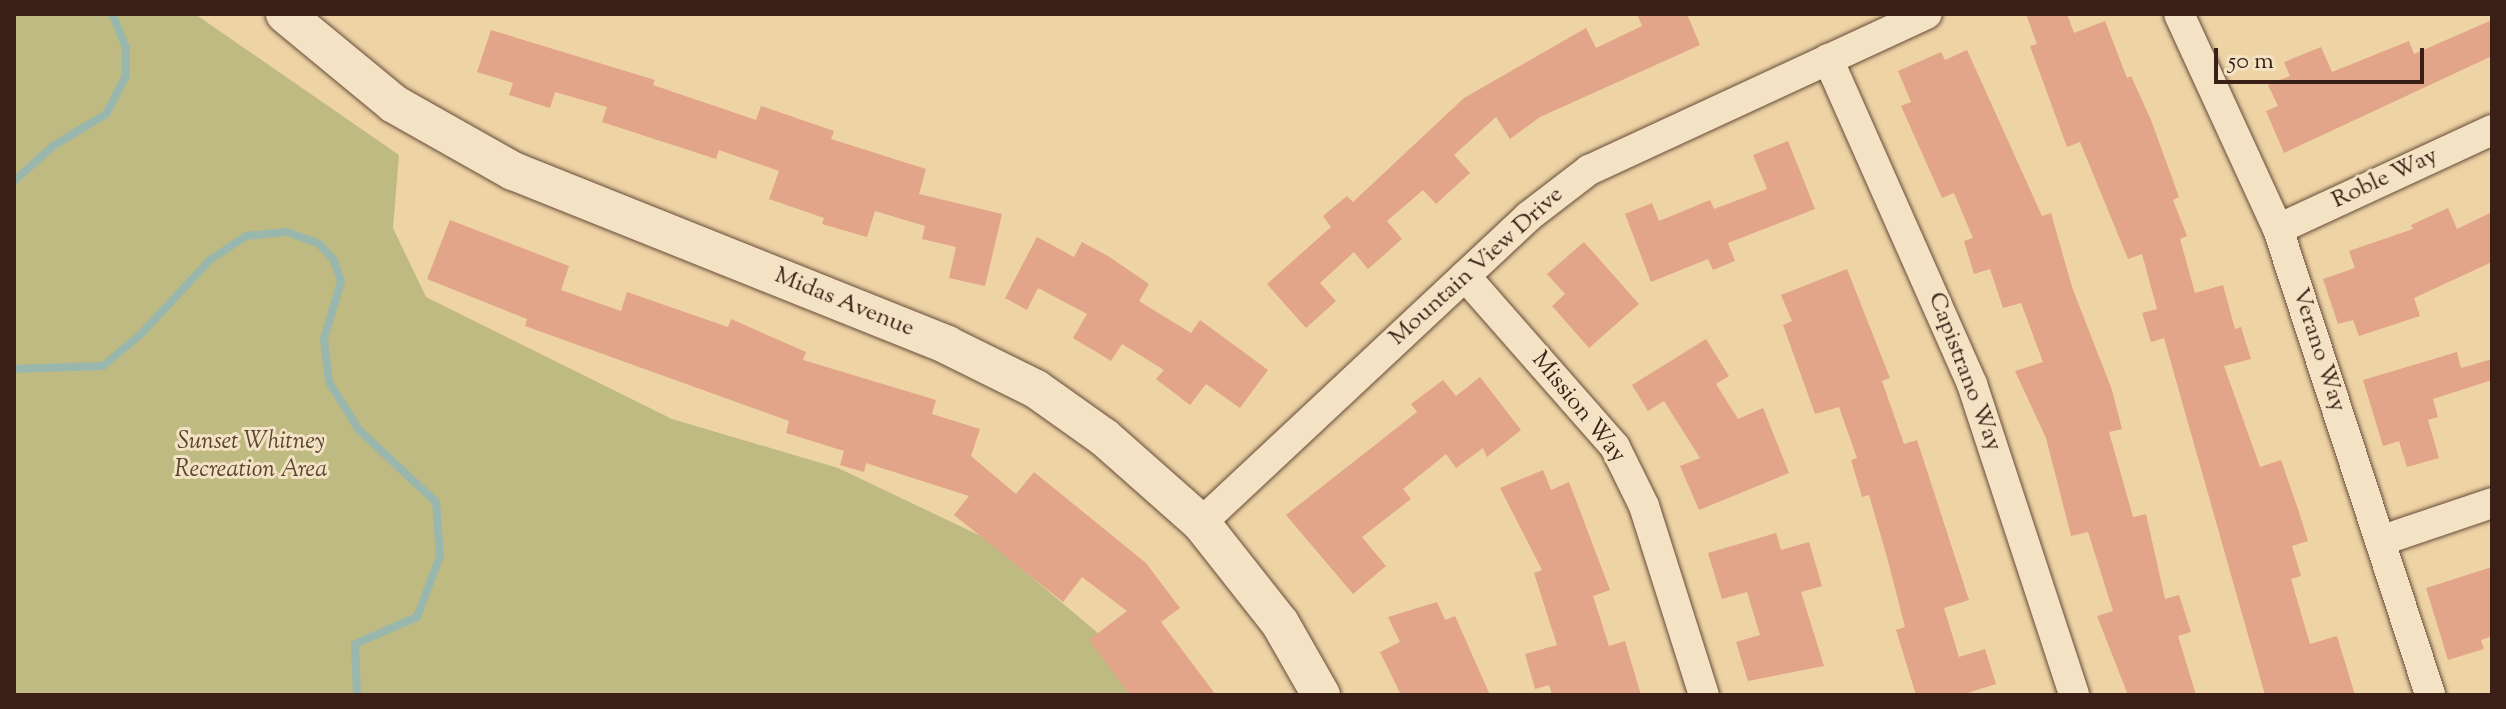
<!DOCTYPE html>
<style>
body{margin:0}
#map{position:relative;width:2506px;height:709px;overflow:hidden;background:#eed3a5;font-family:"Sorts Mill Goudy",serif}
div>[style]{position:absolute}
[style*='--x']{left:calc(var(--x)*1px);top:calc(var(--y)*1px);width:calc(var(--w)*1px);rotate:calc(var(--a)*1deg)}
.green>*{inset:0;background:#bfba82}
.stream>*{height:8px;margin:-4px;padding:0 4px;transform-origin:4px;border-radius:4px;background:#9ab7ad}
.building>*{inset:0;background:#e2a589}
.roads{filter:drop-shadow(0 0 2px #664c39) drop-shadow(0 0 2px #664c39)}
.minor>*{height:30px;margin:-15px;padding:0 15px;transform-origin:15px;border-radius:15px;background:#f4e2c4}
.tertiary>*{height:38px;margin:-19px;padding:0 19px;transform-origin:19px;border-radius:19px;background:#f4e2c4}
span{translate:-50% -50%;white-space:nowrap;text-align:center;line-height:1.15;-webkit-text-stroke:6px #f4e2c4;paint-order:stroke}
.street-label{font-size:24px;color:#391f15}
.park-label{font-size:24px;color:#5a4630;font-style:italic}
.frame{position:absolute;inset:0;border:16px solid #391f15;pointer-events:none}
.scale{position:absolute;left:2214px;top:48px;width:210px;height:36px;box-sizing:border-box;border:4px solid #391f15;border-top:0;padding-left:10px;font-size:24px;line-height:28px;white-space:nowrap;color:#391f15;-webkit-text-stroke:6px #f4e2c4;paint-order:stroke}
</style>
<div id="map">
<div class="green">
<div style="clip-path:polygon(14px 14px,195px 14px,399px 155px,393px 228px,426px 297px,672px 419px,838px 468px,985px 538px,1099px 634px,1142px 695px,14px 695px)"></div>
</div>
<div class="stream">
<div style="--x:14;--y:181;--w:52;--a:-41.9"></div>
<div style="--x:53;--y:146;--w:62;--a:-31.1"></div>
<div style="--x:106;--y:114;--w:43;--a:-62.2"></div>
<div style="--x:126;--y:76;--w:28;--a:-90"></div>
<div style="--x:126;--y:48;--w:37;--a:-112"></div>
<div style="--x:14;--y:369;--w:89;--a:-1.9"></div>
<div style="--x:103;--y:366;--w:50;--a:-40.1"></div>
<div style="--x:141;--y:334;--w:101;--a:-47"></div>
<div style="--x:210;--y:260;--w:43;--a:-33.7"></div>
<div style="--x:246;--y:236;--w:41;--a:-5.6"></div>
<div style="--x:287;--y:232;--w:33;--a:20"></div>
<div style="--x:318;--y:243;--w:23;--a:47"></div>
<div style="--x:334;--y:260;--w:22;--a:72"></div>
<div style="--x:341;--y:281;--w:60;--a:106.3"></div>
<div style="--x:324;--y:339;--w:43;--a:83.4"></div>
<div style="--x:329;--y:382;--w:57;--a:58"></div>
<div style="--x:359;--y:430;--w:105;--a:43.1"></div>
<div style="--x:436;--y:502;--w:54;--a:85.8"></div>
<div style="--x:440;--y:556;--w:65;--a:110.7"></div>
<div style="--x:417;--y:617;--w:68;--a:156.5"></div>
<div style="--x:355;--y:644;--w:51;--a:87.8"></div>
</div>
<div class="building">
<div style="clip-path:polygon(1637px 14px,1687px 14px,1700px 45px,1540px 117px,1510px 139px,1496px 117px,1454px 155px,1470px 173px,1436px 204px,1423px 190px,1387px 221px,1402px 239px,1368px 269px,1354px 252px,1320px 283px,1336px 301px,1306px 328px,1267px 284px,1331px 227px,1323px 216px,1347px 196px,1353px 202px,1464px 98px,1586px 28px,1596px 48px,1642px 26px)"></div>
<div style="clip-path:polygon(2026px 14px,2067px 14px,2074px 33px,2105px 21px,2127px 78px,2131px 76px,2151px 120px,2179px 197px,2173px 200px,2187px 236px,2180px 239px,2195px 293px,2223px 285px,2235px 329px,2241px 327px,2251px 359px,2224px 366px,2260px 467px,2281px 460px,2298px 509px,2308px 541px,2292px 546px,2301px 576px,2291px 579px,2310px 644px,2337px 636px,2355px 695px,2265px 695px,2164px 338px,2151px 342px,2142px 313px,2157px 309px,2142px 254px,2128px 259px,2080px 142px,2067px 147px,2030px 46px,2037px 44px)"></div>
<div style="clip-path:polygon(2492px 20px,2492px 56px,2284px 153px,2266px 111px,2278px 106px,2268px 85px,2290px 76px,2284px 62px,2321px 47px,2332px 72px,2409px 41px,2414px 54px)"></div>
<div style="clip-path:polygon(491px 30px,655px 80px,653px 85px,756px 120px,761px 106px,834px 131px,831px 139px,926px 169px,919px 194px,1002px 214px,985px 286px,949px 278px,956px 247px,922px 239px,925px 226px,875px 211px,867px 237px,822px 224px,824px 218px,769px 199px,779px 171px,719px 150px,716px 159px,602px 122px,607px 107px,555px 92px,550px 108px,509px 95px,513px 83px,477px 72px)"></div>
<div style="clip-path:polygon(1967px 50px,2042px 216px,2051px 213px,2072px 287px,2112px 390px,2122px 429px,2109px 432px,2133px 517px,2146px 514px,2165px 599px,2179px 595px,2191px 632px,2178px 636px,2196px 695px,2128px 695px,2097px 616px,2113px 611px,2088px 532px,2071px 536px,2046px 438px,2015px 371px,2043px 362px,2021px 303px,2003px 308px,1990px 269px,1974px 274px,1964px 241px,1973px 238px,1954px 193px,1942px 198px,1901px 106px,1911px 102px,1898px 71px,1941px 52px,1945px 60px)"></div>
<div style="clip-path:polygon(1788px 141px,1815px 209px,1728px 243px,1735px 261px,1713px 270px,1708px 259px,1651px 282px,1625px 214px,1652px 203px,1659px 221px,1710px 200px,1714px 209px,1767px 189px,1753px 155px)"></div>
<div style="clip-path:polygon(2448px 208px,2457px 229px,2492px 212px,2492px 262px,2414px 298px,2420px 316px,2359px 336px,2353px 320px,2338px 324px,2323px 279px,2355px 268px,2349px 251px,2413px 229px,2411px 225px)"></div>
<div style="clip-path:polygon(450px 220px,569px 266px,561px 290px,621px 311px,627px 292px,728px 327px,731px 319px,806px 352px,803px 360px,936px 400px,932px 414px,980px 429px,971px 456px,1016px 494px,1034px 472px,1146px 563px,1180px 608px,1161px 622px,1216px 695px,1130px 695px,1089px 640px,1127px 611px,1082px 577px,1063px 602px,954px 515px,969px 496px,866px 463px,864px 472px,840px 465px,844px 451px,786px 433px,789px 421px,525px 326px,527px 319px,427px 279px)"></div>
<div style="clip-path:polygon(1037px 237px,1074px 257px,1082px 242px,1108px 256px,1149px 284px,1139px 301px,1191px 333px,1200px 320px,1268px 370px,1240px 408px,1206px 384px,1190px 405px,1156px 379px,1164px 370px,1122px 344px,1111px 361px,1073px 338px,1087px 314px,1038px 288px,1027px 310px,1005px 298px)"></div>
<div style="clip-path:polygon(1584px 242px,1639px 304px,1589px 348px,1552px 306px,1565px 294px,1547px 274px)"></div>
<div style="clip-path:polygon(1847px 269px,1890px 378px,1882px 381px,1904px 444px,1917px 440px,1969px 600px,1944px 608px,1959px 657px,1985px 649px,1996px 684px,1961px 695px,1916px 695px,1896px 630px,1905px 627px,1887px 557px,1869px 495px,1862px 497px,1851px 460px,1857px 458px,1839px 407px,1815px 414px,1783px 325px,1792px 321px,1781px 295px)"></div>
<div style="clip-path:polygon(1706px 339px,1729px 376px,1716px 384px,1738px 419px,1763px 408px,1789px 473px,1699px 510px,1680px 466px,1700px 458px,1664px 401px,1648px 411px,1632px 385px)"></div>
<div style="clip-path:polygon(2457px 352px,2461px 368px,2492px 359px,2492px 380px,2433px 399px,2438px 417px,2428px 420px,2439px 458px,2407px 467px,2399px 441px,2383px 446px,2363px 380px)"></div>
<div style="clip-path:polygon(1480px 377px,1521px 430px,1487px 457px,1483px 448px,1456px 468px,1446px 454px,1403px 489px,1411px 499px,1362px 537px,1386px 566px,1353px 594px,1286px 515px,1417px 412px,1411px 404px,1443px 380px,1456px 396px)"></div>
<div style="clip-path:polygon(1543px 470px,1551px 490px,1569px 482px,1610px 590px,1593px 596px,1609px 646px,1625px 641px,1641px 695px,1552px 695px,1549px 685px,1535px 689px,1525px 654px,1557px 645px,1534px 573px,1542px 570px,1500px 488px)"></div>
<div style="clip-path:polygon(1776px 533px,1781px 550px,1809px 542px,1822px 586px,1801px 592px,1824px 666px,1748px 681px,1736px 642px,1760px 635px,1747px 592px,1722px 599px,1708px 553px)"></div>
<div style="clip-path:polygon(2492px 567px,2492px 636px,2481px 640px,2484px 649px,2448px 660px,2426px 588px)"></div>
<div style="clip-path:polygon(1437px 602px,1445px 620px,1455px 616px,1490px 695px,1401px 695px,1380px 652px,1400px 642px,1388px 617px)"></div>
</div>
<div class="roads">
<div class="minor">
<div style="--x:2179;--y:14;--w:237;--a:65.3"></div>
<div style="--x:2278;--y:229;--w:490;--a:71.9"></div>
<div style="--x:1828;--y:59;--w:355;--a:66.1"></div>
<div style="--x:1972;--y:384;--w:327;--a:71.8"></div>
<div style="--x:2278;--y:229;--w:236;--a:-24.8"></div>
<div style="--x:1465;--y:276;--w:227;--a:48.7"></div>
<div style="--x:1615;--y:447;--w:66;--a:63.8"></div>
<div style="--x:1644;--y:506;--w:198;--a:72.4"></div>
<div style="--x:1201;--y:523;--w:449;--a:-43.1"></div>
<div style="--x:1529;--y:216;--w:76;--a:-37.5"></div>
<div style="--x:1589;--y:170;--w:372;--a:-24.8"></div>
<div style="--x:2380;--y:541;--w:118;--a:-18.7"></div>
</div>
<div class="tertiary">
<div style="--x:285;--y:14;--w:141;--a:39.5"></div>
<div style="--x:394;--y:104;--w:137;--a:29.4"></div>
<div style="--x:513;--y:171;--w:468;--a:21.8"></div>
<div style="--x:947;--y:345;--w:99;--a:26.3"></div>
<div style="--x:1036;--y:389;--w:85;--a:35.4"></div>
<div style="--x:1105;--y:438;--w:128;--a:41.5"></div>
<div style="--x:1201;--y:523;--w:127;--a:51.7"></div>
<div style="--x:1280;--y:623;--w:83;--a:60.3"></div>
</div>
</div>
<div class="street-label">
<span style="left:2385px;top:179px;rotate:-25deg">Roble Way</span>
<span style="left:1477px;top:267px;rotate:-42deg">Mountain View Drive</span>
<span style="left:844px;top:303px;rotate:22deg">Midas Avenue</span>
<span style="left:2318px;top:350px;rotate:72deg">Verano Way</span>
<span style="left:1964px;top:372px;rotate:69deg">Capistrano Way</span>
<span style="left:1578px;top:408px;rotate:51deg">Mission Way</span>
</div>
<div class="park-label">
<span style="left:251px;top:457px">Sunset Whitney<br>Recreation Area</span>
</div>
<div class="frame"></div>
<div class="scale">50 m</div>
</div>
